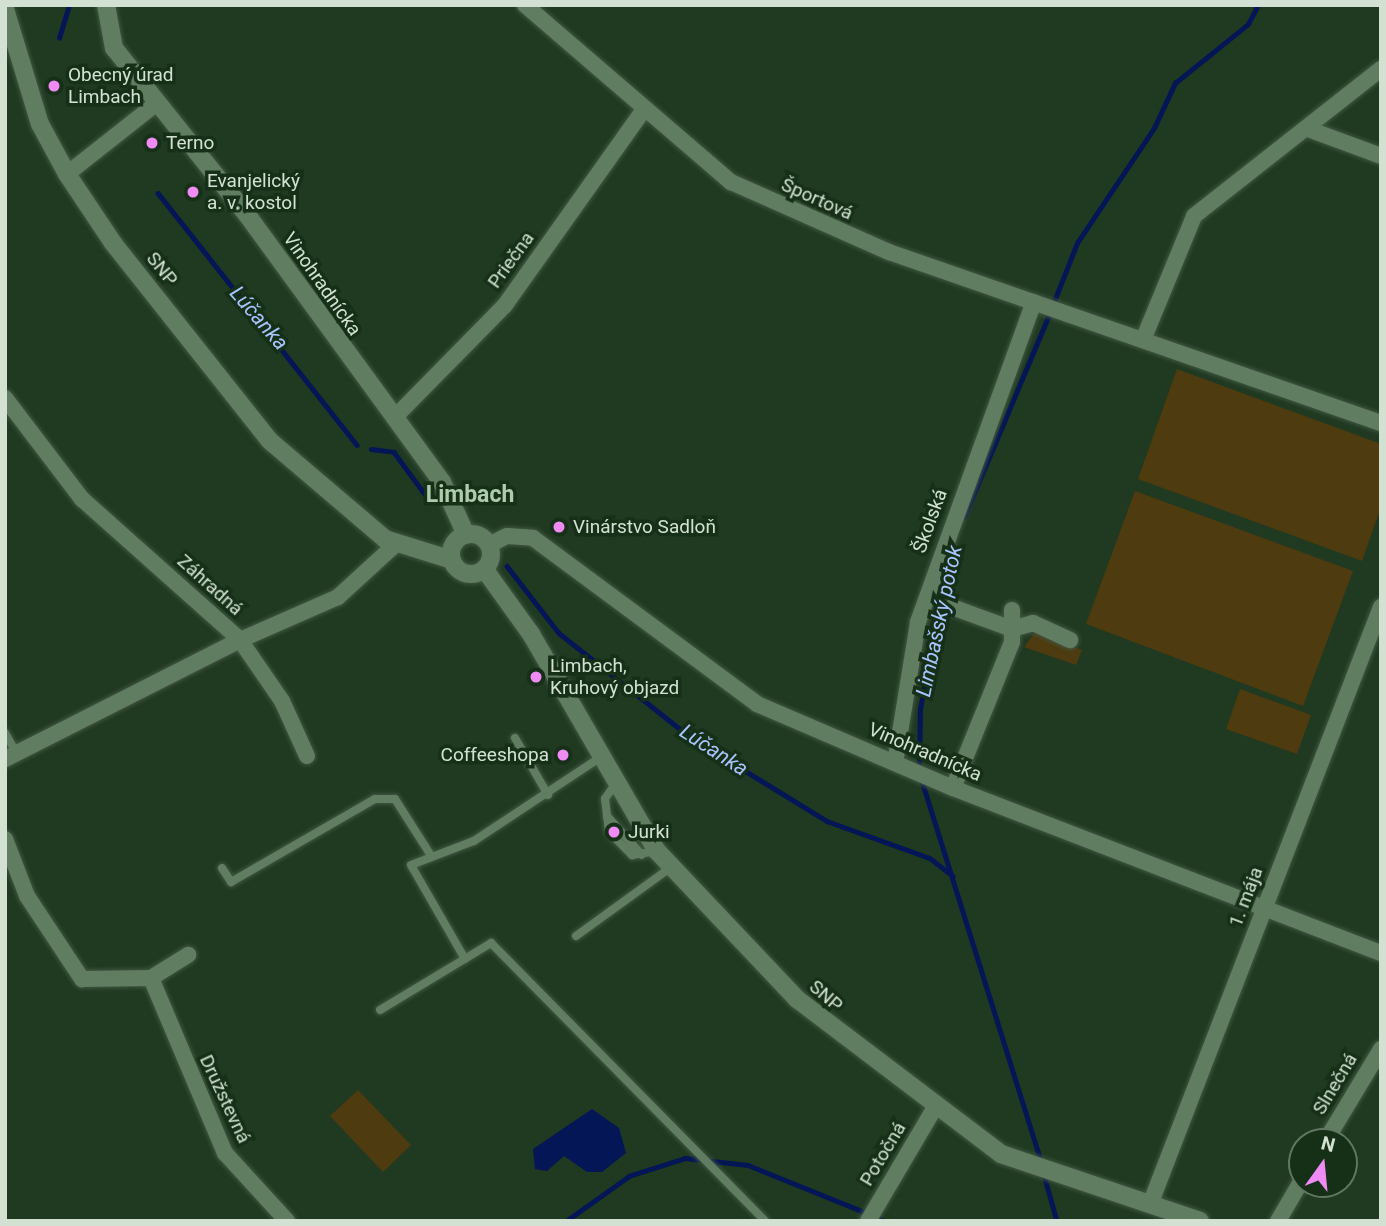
<!DOCTYPE html>
<meta charset="utf-8">
<style>
body{margin:0}
#map{position:relative;width:1386px;height:1226px;overflow:hidden;background:#203921;font-family:Roboto,sans-serif}
div>[style]{position:absolute}
[style*='--x']{left:calc(var(--x)*1px);top:calc(var(--y)*1px);width:calc(var(--w)*1px);rotate:calc(var(--a)*1deg)}
.green>*{inset:0;background:#4e3b0f}
.water>*{inset:0;background:#041655}
.stream>*{height:4.5px;margin:-2.25px;padding:0 2.25px;transform-origin:2.25px;border-radius:2.25px;background:#041655}
.roads{filter:drop-shadow(0 0 2px #405641) drop-shadow(0 0 2px #405641)}
.service>*{height:8px;margin:-4px;padding:0 4px;transform-origin:4px;border-radius:4px;background:#617d61}
.minor>*{height:16px;margin:-8px;padding:0 8px;transform-origin:8px;border-radius:8px;background:#617d61}
.tertiary>*{height:18px;margin:-9px;padding:0 9px;transform-origin:9px;border-radius:9px;background:#617d61}
.tertiary>.ring{margin:-9px;padding:0;box-sizing:content-box;background:none;border:18px solid #617d61;border-radius:50%}
.dots>*{width:19px;height:19px;translate:-50% -50%;box-sizing:border-box;border:4px solid #162f17;border-radius:50%}
span{translate:-50% -50%;white-space:nowrap;text-align:center;line-height:1.15;-webkit-text-stroke:7px #162f17;paint-order:stroke}
.poi-label{font-size:19px;color:#d2e1d2}
.left{translate:0 -50%;text-align:left}
.right{translate:-100% -50%;text-align:right}
.street-label{font-size:19px;color:#d2e1d2}
.water-label{font-size:21px;color:#a9c5fe;font-style:italic}
.quarter-label{font-size:23px;color:#aecbad;font-weight:700}
.frame{position:absolute;inset:0;border:7px solid #d2e1d2;pointer-events:none}
.north{position:absolute;left:1288px;top:1128px;width:70px;height:70px;box-sizing:border-box;background:#162f17;border:2px solid #617662;border-radius:50%;rotate:15deg;font-size:19px;font-weight:700;line-height:28px;text-align:center;color:#d2e1d2}
.north::after{content:'';display:block;margin:auto;width:24px;height:32px;background:#f08bf6;clip-path:polygon(50% 0,100% 100%,50% 72%,0 100%)}
</style>
<div id="map">
<div class="green">
<div style="clip-path:polygon(1177px 369px,1381px 444px,1381px 507px,1362px 561px,1138px 479px)"></div>
<div style="clip-path:polygon(1135px 491px,1353px 571px,1303px 706px,1086px 624px)"></div>
<div style="clip-path:polygon(1036px 631px,1082px 650px,1076px 665px,1024px 647px)"></div>
<div style="clip-path:polygon(1240px 689px,1311px 715px,1297px 754px,1226px 729px)"></div>
<div style="clip-path:polygon(358px 1090px,411px 1145px,383px 1172px,330px 1116px)"></div>
</div>
<div class="water">
<div style="clip-path:polygon(592px 1109px,619px 1128px,626px 1153px,602px 1172px,587px 1172px,564px 1156px,547px 1171px,535px 1169px,533px 1149px)"></div>
</div>
<div class="stream">
<div style="--x:59;--y:38;--w:34;--a:-73"></div>
<div style="--x:158;--y:193;--w:321;--a:51.7"></div>
<div style="--x:1053;--y:304;--w:66;--a:-68.5"></div>
<div style="--x:1077;--y:243;--w:138;--a:-56.2"></div>
<div style="--x:1154;--y:128;--w:50;--a:-65"></div>
<div style="--x:1175;--y:83;--w:94;--a:-38.9"></div>
<div style="--x:1248;--y:24;--w:21;--a:-62"></div>
<div style="--x:371;--y:449;--w:23;--a:7"></div>
<div style="--x:394;--y:452;--w:61;--a:53.7"></div>
<div style="--x:964;--y:517;--w:222;--a:-67.2"></div>
<div style="--x:507;--y:566;--w:85;--a:52.2"></div>
<div style="--x:559;--y:633;--w:167;--a:38.4"></div>
<div style="--x:690;--y:737;--w:161;--a:31.5"></div>
<div style="--x:827;--y:821;--w:109;--a:19.8"></div>
<div style="--x:930;--y:858;--w:29;--a:38"></div>
<div style="--x:919;--y:770;--w:61;--a:-89.1"></div>
<div style="--x:920;--y:709;--w:143;--a:-79.6"></div>
<div style="--x:922;--y:781;--w:400;--a:72.6"></div>
<div style="--x:1044;--y:1175;--w:48;--a:74.2"></div>
<div style="--x:875;--y:1217;--w:11;--a:22"></div>
<div style="--x:566;--y:1221;--w:77;--a:-35.5"></div>
<div style="--x:629;--y:1176;--w:59;--a:-17.8"></div>
<div style="--x:685;--y:1158;--w:63;--a:6.3"></div>
<div style="--x:748;--y:1165;--w:128;--a:22"></div>
</div>
<div class="roads">
<div class="service">
<div style="--x:5;--y:733;--w:24;--a:60"></div>
<div style="--x:515;--y:738;--w:66;--a:59.9"></div>
<div style="--x:616;--y:783;--w:19;--a:125"></div>
<div style="--x:605;--y:799;--w:33;--a:83"></div>
<div style="--x:609;--y:832;--w:33;--a:45"></div>
<div style="--x:632;--y:855;--w:25;--a:-9"></div>
<div style="--x:607;--y:816;--w:52;--a:48.1"></div>
<div style="--x:222;--y:868;--w:17;--a:57"></div>
<div style="--x:231;--y:882;--w:166;--a:-30"></div>
<div style="--x:375;--y:799;--w:20;--a:0"></div>
<div style="--x:395;--y:799;--w:65;--a:57.5"></div>
<div style="--x:576;--y:936;--w:116;--a:-35.9"></div>
<div style="--x:465;--y:959;--w:108;--a:-119.9"></div>
<div style="--x:411;--y:865;--w:67;--a:-20.9"></div>
<div style="--x:474;--y:841;--w:152;--a:-33.5"></div>
<div style="--x:380;--y:1010;--w:130;--a:-31.1"></div>
<div style="--x:491;--y:943;--w:390;--a:45.4"></div>
</div>
<div class="minor">
<div style="--x:525;--y:5;--w:272;--a:40.7"></div>
<div style="--x:731;--y:182;--w:173;--a:23.9"></div>
<div style="--x:889;--y:252;--w:521;--a:19.17"></div>
<div style="--x:1308;--y:129;--w:78;--a:20.3"></div>
<div style="--x:67;--y:174;--w:115;--a:-38.3"></div>
<div style="--x:1143;--y:340;--w:134;--a:-67.6"></div>
<div style="--x:1194;--y:216;--w:238;--a:-38.2"></div>
<div style="--x:5;--y:398;--w:127;--a:52.7"></div>
<div style="--x:82;--y:499;--w:212;--a:41.7"></div>
<div style="--x:240;--y:640;--w:263;--a:153.1"></div>
<div style="--x:395;--y:417;--w:157;--a:-45.5"></div>
<div style="--x:505;--y:305;--w:238;--a:-54.6"></div>
<div style="--x:489;--y:545;--w:20;--a:-27"></div>
<div style="--x:507;--y:536;--w:26;--a:4"></div>
<div style="--x:533;--y:538;--w:279;--a:36.5"></div>
<div style="--x:757;--y:704;--w:213;--a:23.2"></div>
<div style="--x:953;--y:788;--w:459;--a:21.1"></div>
<div style="--x:952;--y:607;--w:64;--a:20.1"></div>
<div style="--x:1012;--y:629;--w:13;--a:90"></div>
<div style="--x:1012;--y:642;--w:157;--a:112"></div>
<div style="--x:1012;--y:610;--w:19;--a:90"></div>
<div style="--x:1012;--y:629;--w:22;--a:-16"></div>
<div style="--x:1033;--y:623;--w:41;--a:24.7"></div>
<div style="--x:307;--y:756;--w:60;--a:-114.4"></div>
<div style="--x:282;--y:701;--w:74;--a:-124.5"></div>
<div style="--x:240;--y:640;--w:107;--a:-23.7"></div>
<div style="--x:338;--y:597;--w:80;--a:-42.5"></div>
<div style="--x:895;--y:763;--w:143;--a:-80.7"></div>
<div style="--x:918;--y:622;--w:340;--a:-70.1"></div>
<div style="--x:5;--y:839;--w:61;--a:68.9"></div>
<div style="--x:27;--y:896;--w:100;--a:56.5"></div>
<div style="--x:82;--y:979;--w:69;--a:-0.8"></div>
<div style="--x:151;--y:978;--w:44;--a:-31.9"></div>
<div style="--x:151;--y:978;--w:190;--a:67.1"></div>
<div style="--x:225;--y:1153;--w:92;--a:47.6"></div>
<div style="--x:1325;--y:1142;--w:109;--a:-58.9"></div>
<div style="--x:1151;--y:1202;--w:638;--a:-68.87"></div>
<div style="--x:868;--y:1221;--w:130;--a:-59.5"></div>
<div style="--x:1278;--y:1221;--w:48;--a:-59.7"></div>
</div>
<div class="tertiary">
<div style="--x:106;--y:5;--w:44;--a:79.5"></div>
<div style="--x:114;--y:48;--w:215;--a:51.4"></div>
<div style="--x:248;--y:216;--w:329;--a:53.9"></div>
<div style="--x:442;--y:482;--w:58;--a:65.6"></div>
<div style="--x:5;--y:9;--w:120;--a:73.1"></div>
<div style="--x:40;--y:124;--w:57;--a:61.6"></div>
<div style="--x:67;--y:174;--w:83;--a:56.3"></div>
<div style="--x:113;--y:243;--w:253;--a:51.6"></div>
<div style="--x:270;--y:441;--w:151;--a:40.4"></div>
<div style="--x:385;--y:539;--w:70;--a:17.4"></div>
<div class="ring" style="left:451px;top:534px;width:22px;height:22px"></div>
<div style="--x:485;--y:570;--w:79;--a:54.3"></div>
<div style="--x:531;--y:634;--w:251;--a:59.9"></div>
<div style="--x:657;--y:851;--w:204;--a:46.6"></div>
<div style="--x:797;--y:999;--w:256;--a:37.2"></div>
<div style="--x:1001;--y:1154;--w:210;--a:18.6"></div>
</div>
</div>
<div class="dots">
<div style="left:54px;top:86px;background:#f08bf6"></div>
<div style="left:152px;top:143px;background:#f08bf6"></div>
<div style="left:193px;top:192px;background:#f08bf6"></div>
<div style="left:559px;top:527px;background:#f08bf6"></div>
<div style="left:536px;top:677px;background:#f08bf6"></div>
<div style="left:563px;top:755px;background:#f08bf6"></div>
<div style="left:614px;top:832px;background:#f08bf6"></div>
</div>
<div class="poi-label">
<span class="left" style="left:68px;top:86px">Obecný úrad<br>Limbach</span>
<span class="left" style="left:166px;top:143px">Terno</span>
<span class="left" style="left:207px;top:192px">Evanjelický<br>a. v. kostol</span>
<span class="left" style="left:573px;top:527px">Vinárstvo Sadloň</span>
<span class="left" style="left:550px;top:677px">Limbach,<br>Kruhový objazd</span>
<span class="right" style="left:549px;top:755px">Coffeeshopa</span>
<span class="left" style="left:628px;top:832px">Jurki</span>
</div>
<div class="street-label">
<span style="left:817px;top:199px;rotate:24deg">Športová</span>
<span style="left:511px;top:260px;rotate:-54deg">Priečna</span>
<span style="left:162px;top:269px;rotate:51deg">SNP</span>
<span style="left:322px;top:284px;rotate:55deg">Vinohradnícka</span>
<span style="left:930px;top:521px;rotate:-70deg">Školská</span>
<span style="left:210px;top:585px;rotate:42deg">Záhradná</span>
<span style="left:925px;top:752px;rotate:23deg">Vinohradnícka</span>
<span style="left:1246px;top:897px;rotate:-69deg">1. mája</span>
<span style="left:826px;top:996px;rotate:41deg">SNP</span>
<span style="left:1335px;top:1084px;rotate:-59deg">Slnečná</span>
<span style="left:225px;top:1099px;rotate:65deg">Družstevná</span>
<span style="left:883px;top:1154px;rotate:-59deg">Potočná</span>
</div>
<div class="water-label">
<span style="left:259px;top:318px;rotate:49deg">Lúčanka</span>
<span style="left:939px;top:621px;rotate:-78deg">Limbašský potok</span>
<span style="left:714px;top:750px;rotate:33deg">Lúčanka</span>
</div>
<div class="quarter-label">
<span style="left:470px;top:495px">Limbach</span>
</div>
<div class="frame"></div>
<div class="north">N</div>
</div>
